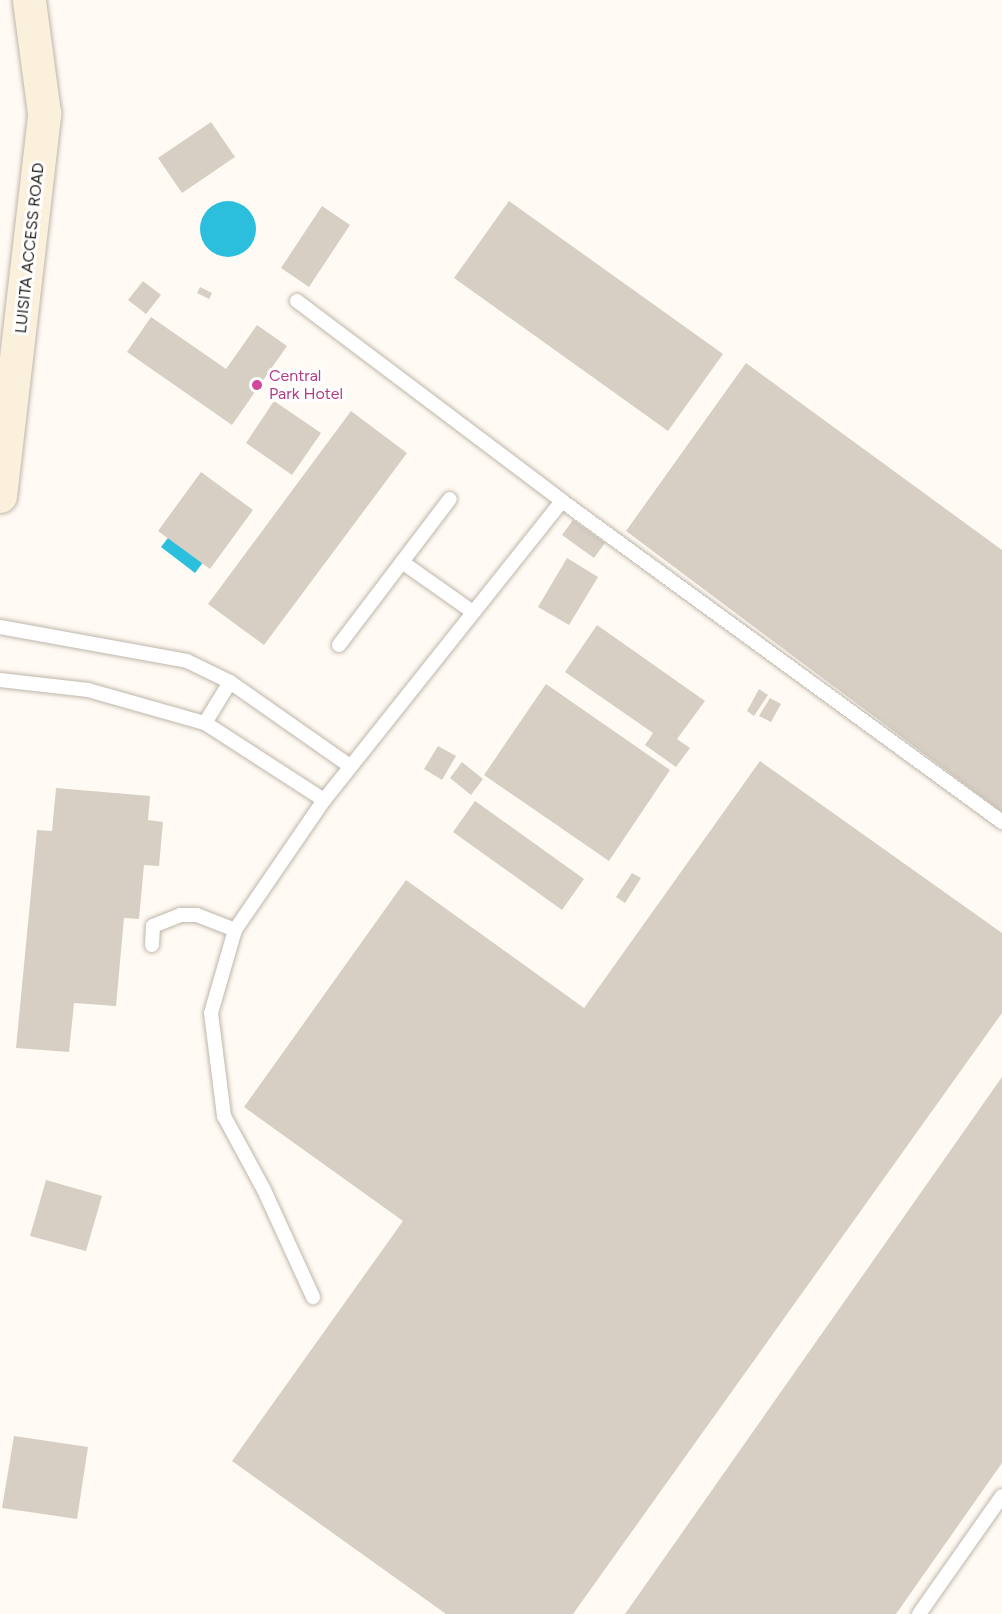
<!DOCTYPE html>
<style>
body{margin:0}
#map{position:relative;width:1002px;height:1614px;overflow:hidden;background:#fffaf3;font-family:Figtree,sans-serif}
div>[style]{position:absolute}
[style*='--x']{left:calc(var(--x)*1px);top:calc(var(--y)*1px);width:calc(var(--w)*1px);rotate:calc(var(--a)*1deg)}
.water>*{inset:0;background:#2bbfdd}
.round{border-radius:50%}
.building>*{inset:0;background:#d7cfc4}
.roads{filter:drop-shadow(0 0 2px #beb6ab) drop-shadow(0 0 2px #beb6ab)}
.service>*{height:14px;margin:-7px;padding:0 7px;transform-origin:7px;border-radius:7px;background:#fff}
.secondary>*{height:33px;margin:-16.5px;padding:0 16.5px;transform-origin:16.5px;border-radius:16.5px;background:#faf0db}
.dots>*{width:16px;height:16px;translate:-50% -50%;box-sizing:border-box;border:3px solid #fff;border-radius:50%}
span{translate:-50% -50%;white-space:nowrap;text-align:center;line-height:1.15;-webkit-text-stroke:6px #fff;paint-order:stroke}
.street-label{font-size:16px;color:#221f1b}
.hotel-label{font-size:16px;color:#b23c85}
.left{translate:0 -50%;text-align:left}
</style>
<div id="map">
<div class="water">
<div class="round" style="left:200px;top:201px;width:56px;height:56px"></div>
<div style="clip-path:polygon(200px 496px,234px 521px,195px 573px,161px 547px)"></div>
</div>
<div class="building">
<div style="clip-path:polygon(211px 122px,235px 157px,182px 193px,158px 158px)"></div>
<div style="clip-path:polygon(509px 201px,723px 354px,668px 431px,454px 278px)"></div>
<div style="clip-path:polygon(322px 206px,350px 225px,309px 287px,281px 268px)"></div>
<div style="clip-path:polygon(143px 281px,161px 295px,146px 314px,128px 300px)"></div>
<div style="clip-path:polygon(200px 287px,212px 293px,209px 299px,197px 293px)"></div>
<div style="clip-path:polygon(151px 317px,226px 369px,257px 325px,287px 346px,232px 425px,127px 352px)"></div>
<div style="clip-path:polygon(746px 363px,1002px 550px,1002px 812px,626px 531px)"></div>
<div style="clip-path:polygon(274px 401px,321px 433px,292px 475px,246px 443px)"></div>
<div style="clip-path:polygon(351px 411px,407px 453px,264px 645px,208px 604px)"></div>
<div style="clip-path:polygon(201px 472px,253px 510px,210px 569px,158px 531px)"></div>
<div style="clip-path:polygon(573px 520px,605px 543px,594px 558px,562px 535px)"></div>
<div style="clip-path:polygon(567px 558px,598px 577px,569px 625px,538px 607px)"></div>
<div style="clip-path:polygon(597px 625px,705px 701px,677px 739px,690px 748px,676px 767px,645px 745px,653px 733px,565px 672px)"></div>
<div style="clip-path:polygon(546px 684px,670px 770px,609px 861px,484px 775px)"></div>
<div style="clip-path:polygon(759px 689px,768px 695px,754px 716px,747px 711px)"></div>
<div style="clip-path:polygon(770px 698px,781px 704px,771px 722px,759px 716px)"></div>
<div style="clip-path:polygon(438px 746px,456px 756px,442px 780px,424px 769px)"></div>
<div style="clip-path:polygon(760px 761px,1002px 933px,1002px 1013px,573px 1614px,446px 1614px,232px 1461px,403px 1221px,244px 1107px,406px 880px,584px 1008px)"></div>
<div style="clip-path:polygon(462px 762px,483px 779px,471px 795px,450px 778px)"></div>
<div style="clip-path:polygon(56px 788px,150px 796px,148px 820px,163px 822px,159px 866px,144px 865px,139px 919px,124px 918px,116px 1006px,74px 1003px,69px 1052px,16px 1048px,37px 830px,52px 831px)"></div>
<div style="clip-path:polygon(475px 801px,584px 879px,562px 910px,453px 832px)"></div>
<div style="clip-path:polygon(632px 873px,641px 878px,625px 903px,616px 897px)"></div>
<div style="clip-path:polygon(1002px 1077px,1002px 1463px,896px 1614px,625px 1614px)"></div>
<div style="clip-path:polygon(46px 1180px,102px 1196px,86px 1251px,30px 1236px)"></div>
<div style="clip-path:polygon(14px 1436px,88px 1447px,77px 1519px,2px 1508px)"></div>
</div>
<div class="roads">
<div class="service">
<div style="--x:297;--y:301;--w:332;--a:37"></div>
<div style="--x:562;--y:501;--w:382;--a:128.5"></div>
<div style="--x:324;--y:800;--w:158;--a:124.4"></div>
<div style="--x:235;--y:930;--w:86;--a:106.1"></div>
<div style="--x:211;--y:1013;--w:104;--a:82.8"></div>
<div style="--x:224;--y:1116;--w:84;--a:61.6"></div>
<div style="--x:264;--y:1190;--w:118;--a:65.4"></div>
<div style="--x:562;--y:501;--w:545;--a:36.11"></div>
<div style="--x:402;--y:562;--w:87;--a:35.2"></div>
<div style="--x:0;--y:627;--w:190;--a:10.3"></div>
<div style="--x:187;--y:661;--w:48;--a:26"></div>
<div style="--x:230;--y:682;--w:146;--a:35"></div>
<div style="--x:339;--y:645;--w:183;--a:-52.8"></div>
<div style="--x:0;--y:680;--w:89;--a:6.5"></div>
<div style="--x:88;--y:690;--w:122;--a:15.8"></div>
<div style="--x:205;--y:723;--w:142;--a:32.9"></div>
<div style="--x:205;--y:723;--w:48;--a:-58.6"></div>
<div style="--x:152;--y:945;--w:19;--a:-87"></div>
<div style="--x:153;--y:926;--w:29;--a:-22"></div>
<div style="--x:180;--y:915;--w:17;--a:0"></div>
<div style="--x:197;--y:915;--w:41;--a:21.5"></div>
<div style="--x:919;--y:1614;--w:144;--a:-54.9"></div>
</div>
<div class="secondary">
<div style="--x:0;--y:496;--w:386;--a:-83.4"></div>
<div style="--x:44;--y:113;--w:114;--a:-97.6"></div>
</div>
</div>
<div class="dots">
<div style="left:257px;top:385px;background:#d1479c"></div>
</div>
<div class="street-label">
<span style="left:30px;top:248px;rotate:-84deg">LUISITA ACCESS ROAD</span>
</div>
<div class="hotel-label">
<span class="left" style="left:269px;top:385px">Central<br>Park Hotel</span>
</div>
</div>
